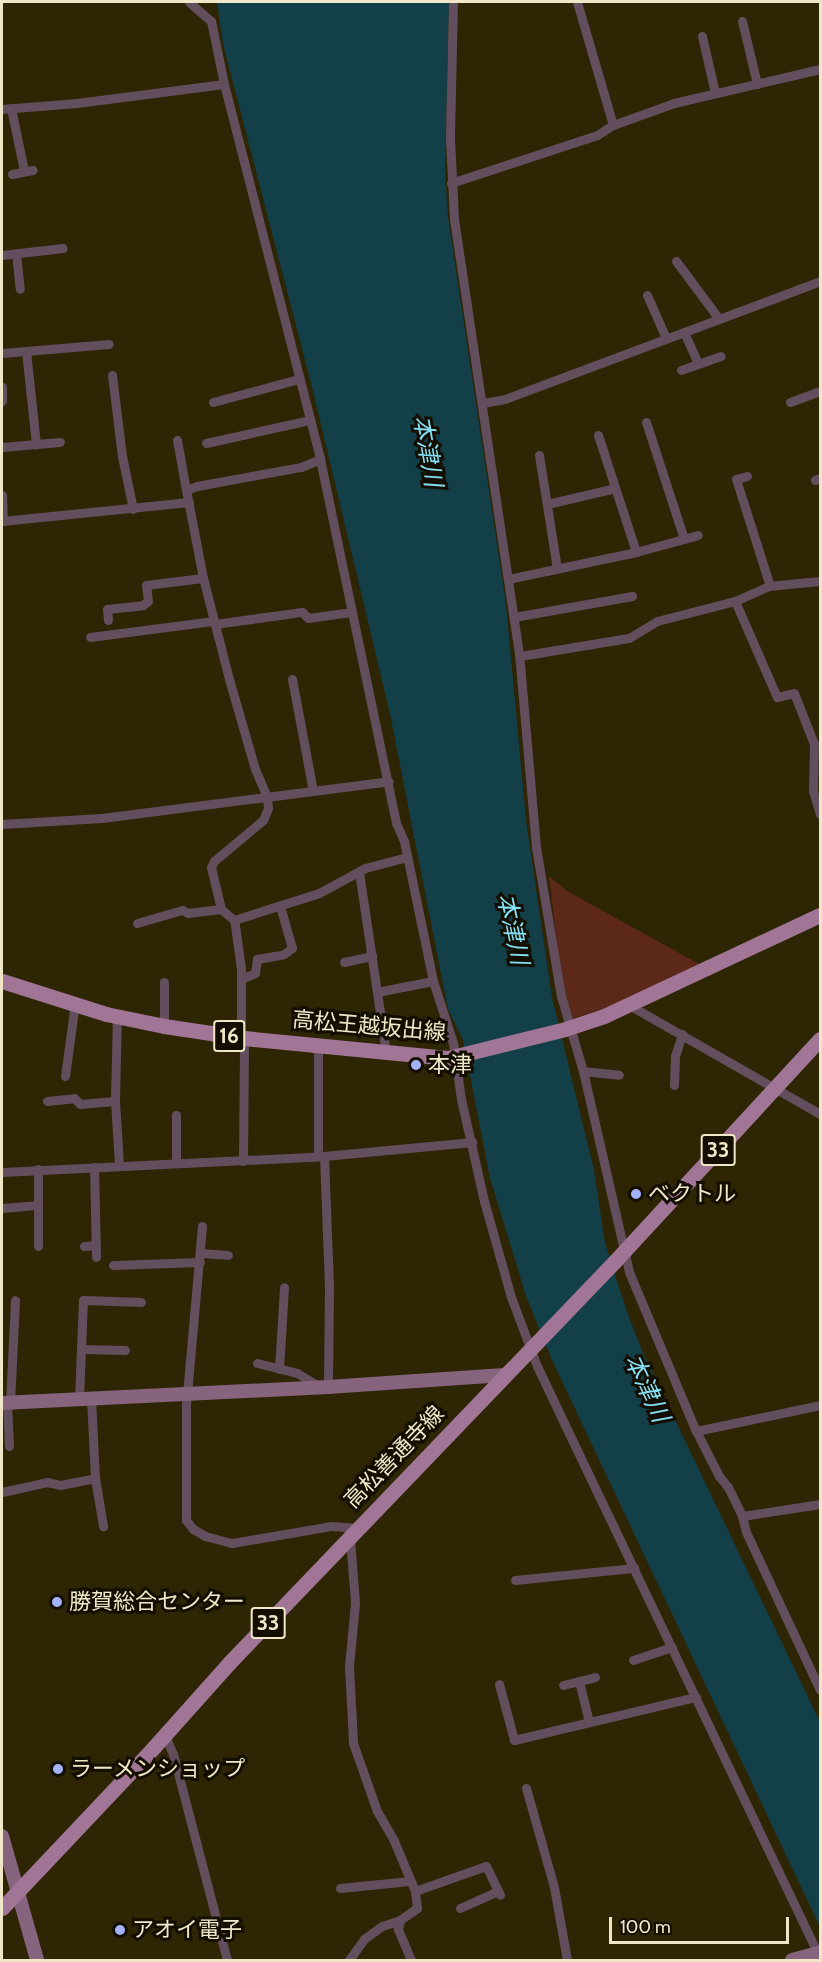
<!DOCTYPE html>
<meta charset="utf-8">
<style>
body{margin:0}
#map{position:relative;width:822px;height:1962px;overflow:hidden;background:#2d2503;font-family:Cabin,"Noto Sans JP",sans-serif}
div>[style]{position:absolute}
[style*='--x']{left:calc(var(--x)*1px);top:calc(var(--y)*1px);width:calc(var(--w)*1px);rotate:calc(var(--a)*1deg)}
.green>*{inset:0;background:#5b281a}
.water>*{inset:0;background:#133f49}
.street>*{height:9px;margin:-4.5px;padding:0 4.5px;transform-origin:4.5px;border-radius:4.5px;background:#634e5e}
.secondary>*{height:14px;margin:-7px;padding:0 7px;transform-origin:7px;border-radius:7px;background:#86647d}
.primary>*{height:15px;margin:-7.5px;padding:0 7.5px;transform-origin:7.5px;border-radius:7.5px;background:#a17596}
.dots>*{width:16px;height:16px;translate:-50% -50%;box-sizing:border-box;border:3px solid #140e00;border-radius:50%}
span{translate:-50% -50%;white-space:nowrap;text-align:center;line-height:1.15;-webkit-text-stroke:6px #140e00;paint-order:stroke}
.shield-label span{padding:2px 4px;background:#140e00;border:2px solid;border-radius:4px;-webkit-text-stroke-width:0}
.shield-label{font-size:21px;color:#efe7c8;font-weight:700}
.street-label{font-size:22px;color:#efe7c8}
.poi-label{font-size:22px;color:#efe7c8}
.left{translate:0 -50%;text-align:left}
.water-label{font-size:24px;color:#83dff6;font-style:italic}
.frame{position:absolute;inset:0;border:3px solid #efe7c8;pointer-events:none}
.scale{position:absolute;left:609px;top:1917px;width:180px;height:27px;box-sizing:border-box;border:3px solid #efe7c8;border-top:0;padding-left:8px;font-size:18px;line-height:21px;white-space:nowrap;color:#efe7c8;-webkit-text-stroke:4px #140e00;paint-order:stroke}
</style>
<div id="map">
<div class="green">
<div style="clip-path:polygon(549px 876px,567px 891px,701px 965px,623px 1003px,570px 1019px,561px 977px)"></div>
</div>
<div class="water">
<div style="clip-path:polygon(217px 2px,449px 2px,445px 171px,448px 217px,506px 604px,526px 820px,552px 998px,594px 1170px,605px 1243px,627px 1312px,643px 1353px,820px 1722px,820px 1927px,551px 1358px,526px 1296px,490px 1178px,463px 1040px,448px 1009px,390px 714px,313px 391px,223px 44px)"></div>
</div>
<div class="street">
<div style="--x:189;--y:2;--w:29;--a:41"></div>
<div style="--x:211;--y:21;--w:64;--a:78.3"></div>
<div style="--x:453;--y:2;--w:137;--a:91.3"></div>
<div style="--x:450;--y:139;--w:80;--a:87.1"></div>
<div style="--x:454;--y:219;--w:439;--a:81.5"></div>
<div style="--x:519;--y:653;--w:195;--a:85"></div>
<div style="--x:536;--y:847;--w:151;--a:80.5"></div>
<div style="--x:561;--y:996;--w:78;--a:73.7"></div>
<div style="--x:583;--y:1071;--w:206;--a:77.1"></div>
<div style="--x:629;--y:1272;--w:173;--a:67.2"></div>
<div style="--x:696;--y:1431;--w:51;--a:62.9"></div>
<div style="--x:719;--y:1476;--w:14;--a:51"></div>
<div style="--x:728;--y:1487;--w:32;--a:64"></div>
<div style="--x:742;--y:1516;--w:16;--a:76"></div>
<div style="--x:746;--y:1532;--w:174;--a:64.9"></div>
<div style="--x:577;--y:2;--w:128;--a:73.7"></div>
<div style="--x:742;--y:21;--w:65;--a:76.6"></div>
<div style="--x:702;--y:36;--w:58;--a:77.2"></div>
<div style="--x:11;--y:108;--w:64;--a:78.3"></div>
<div style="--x:2;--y:109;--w:75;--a:-4.6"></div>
<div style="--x:77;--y:103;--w:148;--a:-7.4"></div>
<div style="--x:224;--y:84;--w:387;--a:75.6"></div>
<div style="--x:320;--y:459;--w:372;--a:78.2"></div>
<div style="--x:396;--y:823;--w:20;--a:66"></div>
<div style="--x:404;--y:841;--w:143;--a:78.3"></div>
<div style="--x:433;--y:981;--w:65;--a:72.1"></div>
<div style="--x:453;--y:1043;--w:57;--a:81.9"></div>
<div style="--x:461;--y:1099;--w:105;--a:77.3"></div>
<div style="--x:484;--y:1201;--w:100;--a:74.3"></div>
<div style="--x:511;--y:1297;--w:74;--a:69.4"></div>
<div style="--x:537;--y:1366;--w:65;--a:64.6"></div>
<div style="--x:565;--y:1425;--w:589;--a:64.44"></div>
<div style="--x:12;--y:174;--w:21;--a:-11"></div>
<div style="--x:451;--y:183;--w:154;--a:-18.2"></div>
<div style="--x:597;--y:135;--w:19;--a:-32"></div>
<div style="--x:613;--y:125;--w:65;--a:-19.8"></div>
<div style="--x:674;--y:103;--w:150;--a:-13.1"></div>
<div style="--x:16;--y:253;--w:36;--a:84"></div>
<div style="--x:2;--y:255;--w:61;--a:-6.5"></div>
<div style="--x:676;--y:261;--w:72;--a:53.4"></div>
<div style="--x:647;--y:295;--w:47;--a:66.2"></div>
<div style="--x:684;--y:332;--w:34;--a:66"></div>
<div style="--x:26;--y:351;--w:83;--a:-4.8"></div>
<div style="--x:2;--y:353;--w:24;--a:-5"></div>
<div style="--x:26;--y:351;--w:94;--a:83.9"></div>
<div style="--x:36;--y:444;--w:34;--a:175"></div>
<div style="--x:681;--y:370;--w:42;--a:-19.3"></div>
<div style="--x:112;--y:375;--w:82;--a:83"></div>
<div style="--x:122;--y:456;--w:54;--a:78.3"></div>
<div style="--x:2;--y:387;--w:14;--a:90"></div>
<div style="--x:213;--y:402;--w:89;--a:-15"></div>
<div style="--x:790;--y:402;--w:32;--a:-20"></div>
<div style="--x:483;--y:403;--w:22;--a:-10"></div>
<div style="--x:505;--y:399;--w:336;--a:-20.5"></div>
<div style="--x:646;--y:422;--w:123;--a:72"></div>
<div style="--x:598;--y:435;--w:123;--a:72"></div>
<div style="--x:177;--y:440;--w:51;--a:79.8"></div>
<div style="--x:206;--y:443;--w:107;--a:-12.5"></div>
<div style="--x:36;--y:444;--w:24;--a:-5"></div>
<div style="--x:539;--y:455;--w:115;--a:81"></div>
<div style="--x:747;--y:476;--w:11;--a:165"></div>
<div style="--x:736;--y:479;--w:112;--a:72.4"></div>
<div style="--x:815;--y:480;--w:5;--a:-22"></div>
<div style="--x:2;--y:495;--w:26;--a:88"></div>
<div style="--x:547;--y:504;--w:70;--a:-13.2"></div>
<div style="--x:2;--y:521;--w:188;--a:-5.8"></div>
<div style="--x:508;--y:579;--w:131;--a:-11.9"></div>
<div style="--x:636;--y:552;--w:64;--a:-15.3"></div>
<div style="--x:735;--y:601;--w:105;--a:66.4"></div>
<div style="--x:777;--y:697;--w:17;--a:-13"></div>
<div style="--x:794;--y:693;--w:55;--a:68.6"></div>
<div style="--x:814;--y:744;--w:47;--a:91.2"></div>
<div style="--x:813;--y:791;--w:24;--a:73"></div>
<div style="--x:514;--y:617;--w:120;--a:-10.1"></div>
<div style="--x:108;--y:620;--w:11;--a:-95"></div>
<div style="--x:107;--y:609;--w:36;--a:-6"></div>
<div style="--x:143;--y:605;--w:6;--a:-39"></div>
<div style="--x:148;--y:601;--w:16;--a:-97"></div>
<div style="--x:146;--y:585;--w:57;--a:-7"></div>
<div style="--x:215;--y:624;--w:88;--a:-7.9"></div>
<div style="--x:302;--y:612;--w:8;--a:45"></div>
<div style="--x:308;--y:618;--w:43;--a:-7.9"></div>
<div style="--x:90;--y:637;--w:125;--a:-7.4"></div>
<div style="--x:520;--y:656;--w:110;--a:-9.4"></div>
<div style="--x:629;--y:638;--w:33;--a:-31"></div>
<div style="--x:657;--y:621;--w:81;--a:-14.4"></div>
<div style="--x:735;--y:601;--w:36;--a:-24"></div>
<div style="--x:768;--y:586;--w:52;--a:-5.5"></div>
<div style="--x:292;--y:679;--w:114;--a:79.4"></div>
<div style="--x:2;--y:824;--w:100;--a:-3.4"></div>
<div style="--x:102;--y:818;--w:289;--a:-7.3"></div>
<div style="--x:359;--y:872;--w:183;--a:81.5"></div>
<div style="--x:234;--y:920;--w:89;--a:-17.6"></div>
<div style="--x:319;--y:893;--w:52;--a:-28.5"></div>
<div style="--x:365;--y:868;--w:43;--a:-14.7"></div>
<div style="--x:137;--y:923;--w:47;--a:-16.1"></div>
<div style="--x:182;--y:910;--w:7;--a:27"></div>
<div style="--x:188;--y:913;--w:33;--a:-7"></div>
<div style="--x:344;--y:962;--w:29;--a:-12"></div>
<div style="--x:241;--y:979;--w:15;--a:-23"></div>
<div style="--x:255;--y:973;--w:14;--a:-82"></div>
<div style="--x:257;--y:959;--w:27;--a:-10"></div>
<div style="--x:284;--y:954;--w:10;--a:-37"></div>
<div style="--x:292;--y:948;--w:44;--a:-105.9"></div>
<div style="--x:377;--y:992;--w:57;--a:-11.1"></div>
<div style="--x:629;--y:1005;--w:220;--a:29.7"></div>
<div style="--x:164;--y:1026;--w:44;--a:-90"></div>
<div style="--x:241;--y:1038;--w:69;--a:-90"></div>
<div style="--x:241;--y:969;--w:44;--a:-97.8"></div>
<div style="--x:235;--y:925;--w:5;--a:-101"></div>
<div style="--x:234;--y:920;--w:17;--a:-140"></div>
<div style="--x:221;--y:909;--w:43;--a:-103.4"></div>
<div style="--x:211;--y:867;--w:7;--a:-63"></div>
<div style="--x:214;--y:861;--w:64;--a:-39.9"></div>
<div style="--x:263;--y:820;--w:13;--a:-67"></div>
<div style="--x:268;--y:808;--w:11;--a:-95"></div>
<div style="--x:267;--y:797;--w:30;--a:-113"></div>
<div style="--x:255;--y:769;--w:94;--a:-106.1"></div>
<div style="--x:229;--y:679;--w:104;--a:-104.4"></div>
<div style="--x:203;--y:578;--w:90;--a:-100.9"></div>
<div style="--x:186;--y:490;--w:12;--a:-20"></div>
<div style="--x:197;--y:486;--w:106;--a:-10.4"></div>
<div style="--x:301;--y:467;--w:21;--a:-23"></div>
<div style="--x:583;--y:1071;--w:36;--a:6"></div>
<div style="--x:65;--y:1076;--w:74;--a:-82.2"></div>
<div style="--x:674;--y:1085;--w:29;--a:-88"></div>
<div style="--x:675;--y:1056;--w:23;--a:-72"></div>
<div style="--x:47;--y:1101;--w:27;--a:-6"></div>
<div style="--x:74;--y:1098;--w:8;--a:45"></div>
<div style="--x:80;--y:1104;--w:35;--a:-5"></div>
<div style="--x:115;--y:1101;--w:64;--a:86.4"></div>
<div style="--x:115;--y:1101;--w:85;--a:-88.7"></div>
<div style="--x:318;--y:1156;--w:111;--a:-90"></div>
<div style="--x:324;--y:1156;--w:132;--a:87.8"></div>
<div style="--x:329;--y:1288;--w:99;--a:90.6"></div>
<div style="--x:243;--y:1161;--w:123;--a:-89.5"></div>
<div style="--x:176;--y:1163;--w:48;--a:-90"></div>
<div style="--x:94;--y:1167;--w:90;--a:88.7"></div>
<div style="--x:2;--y:1172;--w:322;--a:-2.8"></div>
<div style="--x:324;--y:1156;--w:149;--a:-5.4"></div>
<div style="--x:2;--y:1208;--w:36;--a:-5"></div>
<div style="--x:202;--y:1226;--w:180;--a:95.1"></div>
<div style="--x:186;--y:1405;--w:115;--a:90"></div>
<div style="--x:186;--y:1520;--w:11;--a:52"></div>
<div style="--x:193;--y:1529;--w:14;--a:30"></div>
<div style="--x:205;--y:1536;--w:28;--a:15"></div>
<div style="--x:232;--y:1543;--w:100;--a:-9.7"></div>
<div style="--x:331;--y:1526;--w:27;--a:4"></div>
<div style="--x:38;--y:1246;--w:77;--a:-90"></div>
<div style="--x:84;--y:1246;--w:12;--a:-5"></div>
<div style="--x:201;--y:1253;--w:27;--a:4"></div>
<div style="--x:113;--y:1265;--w:87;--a:-2"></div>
<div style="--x:81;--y:1349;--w:44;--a:1.3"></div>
<div style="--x:257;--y:1363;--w:41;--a:14"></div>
<div style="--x:297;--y:1373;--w:27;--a:31"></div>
<div style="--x:279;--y:1369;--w:82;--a:-86.5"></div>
<div style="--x:79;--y:1399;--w:99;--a:-87.7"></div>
<div style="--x:83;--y:1300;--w:58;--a:2"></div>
<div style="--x:91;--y:1399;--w:79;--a:87.1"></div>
<div style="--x:7;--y:1403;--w:43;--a:87.3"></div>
<div style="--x:10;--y:1403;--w:103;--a:-87.2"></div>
<div style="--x:696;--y:1431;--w:127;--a:-11.8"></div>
<div style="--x:2;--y:1492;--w:46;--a:-12.5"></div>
<div style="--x:47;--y:1482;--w:13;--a:13"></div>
<div style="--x:60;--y:1485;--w:36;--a:-11"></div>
<div style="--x:95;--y:1478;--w:49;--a:80.5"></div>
<div style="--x:742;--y:1516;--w:79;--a:-8.7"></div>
<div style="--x:350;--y:1539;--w:64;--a:85.5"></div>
<div style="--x:355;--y:1603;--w:63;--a:95.4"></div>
<div style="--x:349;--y:1666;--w:77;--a:87"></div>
<div style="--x:353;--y:1743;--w:72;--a:70.6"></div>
<div style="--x:377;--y:1811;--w:34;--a:60"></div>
<div style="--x:394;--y:1841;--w:54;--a:67.2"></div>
<div style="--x:515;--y:1580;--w:120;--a:-5.8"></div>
<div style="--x:633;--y:1660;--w:41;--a:-18.4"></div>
<div style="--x:579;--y:1681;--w:42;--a:76.3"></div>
<div style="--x:499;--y:1684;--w:58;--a:75"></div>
<div style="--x:514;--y:1740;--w:187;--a:-13.3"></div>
<div style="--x:563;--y:1685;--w:33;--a:-14"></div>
<div style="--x:164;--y:1733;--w:23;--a:67"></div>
<div style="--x:173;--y:1754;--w:213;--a:75.3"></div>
<div style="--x:526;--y:1788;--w:103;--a:74.2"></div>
<div style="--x:554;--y:1887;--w:74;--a:79.9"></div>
<div style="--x:340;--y:1888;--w:70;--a:-5.7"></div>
<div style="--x:460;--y:1908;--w:42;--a:-24.1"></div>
<div style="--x:349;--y:1960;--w:26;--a:-54"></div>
<div style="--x:364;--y:1939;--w:22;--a:-36"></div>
<div style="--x:382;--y:1926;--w:19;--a:-18"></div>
<div style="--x:411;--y:1960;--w:34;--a:-113"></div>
<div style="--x:398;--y:1929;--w:9;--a:-77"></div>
<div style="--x:400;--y:1920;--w:21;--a:-35"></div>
<div style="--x:417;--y:1908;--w:17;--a:-97"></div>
<div style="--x:415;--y:1891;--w:75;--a:-19.4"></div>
<div style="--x:486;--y:1866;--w:32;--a:64"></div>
</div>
<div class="secondary">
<div style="--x:2;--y:1403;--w:326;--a:-2.8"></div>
<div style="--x:328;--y:1387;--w:176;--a:-3.9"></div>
<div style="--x:2;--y:1836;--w:129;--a:74.2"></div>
<div style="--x:792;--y:1960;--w:27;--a:-15"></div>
</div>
<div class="primary">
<div style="--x:2;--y:981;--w:109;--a:17.6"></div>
<div style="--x:106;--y:1014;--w:59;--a:11.7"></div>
<div style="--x:164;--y:1026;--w:81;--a:8.5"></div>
<div style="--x:244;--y:1038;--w:205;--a:5.6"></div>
<div style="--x:448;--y:1058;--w:121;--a:-13.9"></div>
<div style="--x:565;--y:1029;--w:41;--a:-18.4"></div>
<div style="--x:604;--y:1016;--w:238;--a:-25.1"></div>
<div style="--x:2;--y:1908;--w:221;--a:-46.6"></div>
<div style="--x:154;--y:1747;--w:113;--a:-48.2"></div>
<div style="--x:229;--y:1663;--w:557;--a:-46.16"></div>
<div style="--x:615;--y:1261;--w:302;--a:-47.3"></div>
</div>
<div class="dots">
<div style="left:416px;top:1065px;background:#a4b2fc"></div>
<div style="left:636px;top:1194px;background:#a4b2fc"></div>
<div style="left:57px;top:1602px;background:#a4b2fc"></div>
<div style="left:58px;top:1769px;background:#a4b2fc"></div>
<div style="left:120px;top:1930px;background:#a4b2fc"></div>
</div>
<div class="shield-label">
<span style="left:229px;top:1036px">16</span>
<span style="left:718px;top:1150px">33</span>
<span style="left:268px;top:1623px">33</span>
</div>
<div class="street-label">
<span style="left:369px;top:1026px;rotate:5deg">高松王越坂出線</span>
<span style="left:394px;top:1457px;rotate:-46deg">高松善通寺線</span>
</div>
<div class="poi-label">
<span class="left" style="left:428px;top:1065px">本津</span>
<span class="left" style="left:648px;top:1194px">ベクトル</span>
<span class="left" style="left:69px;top:1602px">勝賀総合センター</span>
<span class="left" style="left:70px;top:1769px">ラーメンショップ</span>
<span class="left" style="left:132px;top:1930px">アオイ電子</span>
</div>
<div class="water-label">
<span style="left:428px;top:451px;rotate:80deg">本津川</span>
<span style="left:513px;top:929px;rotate:78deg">本津川</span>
<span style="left:647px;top:1388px;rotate:65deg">本津川</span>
</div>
<div class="frame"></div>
<div class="scale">100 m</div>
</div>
